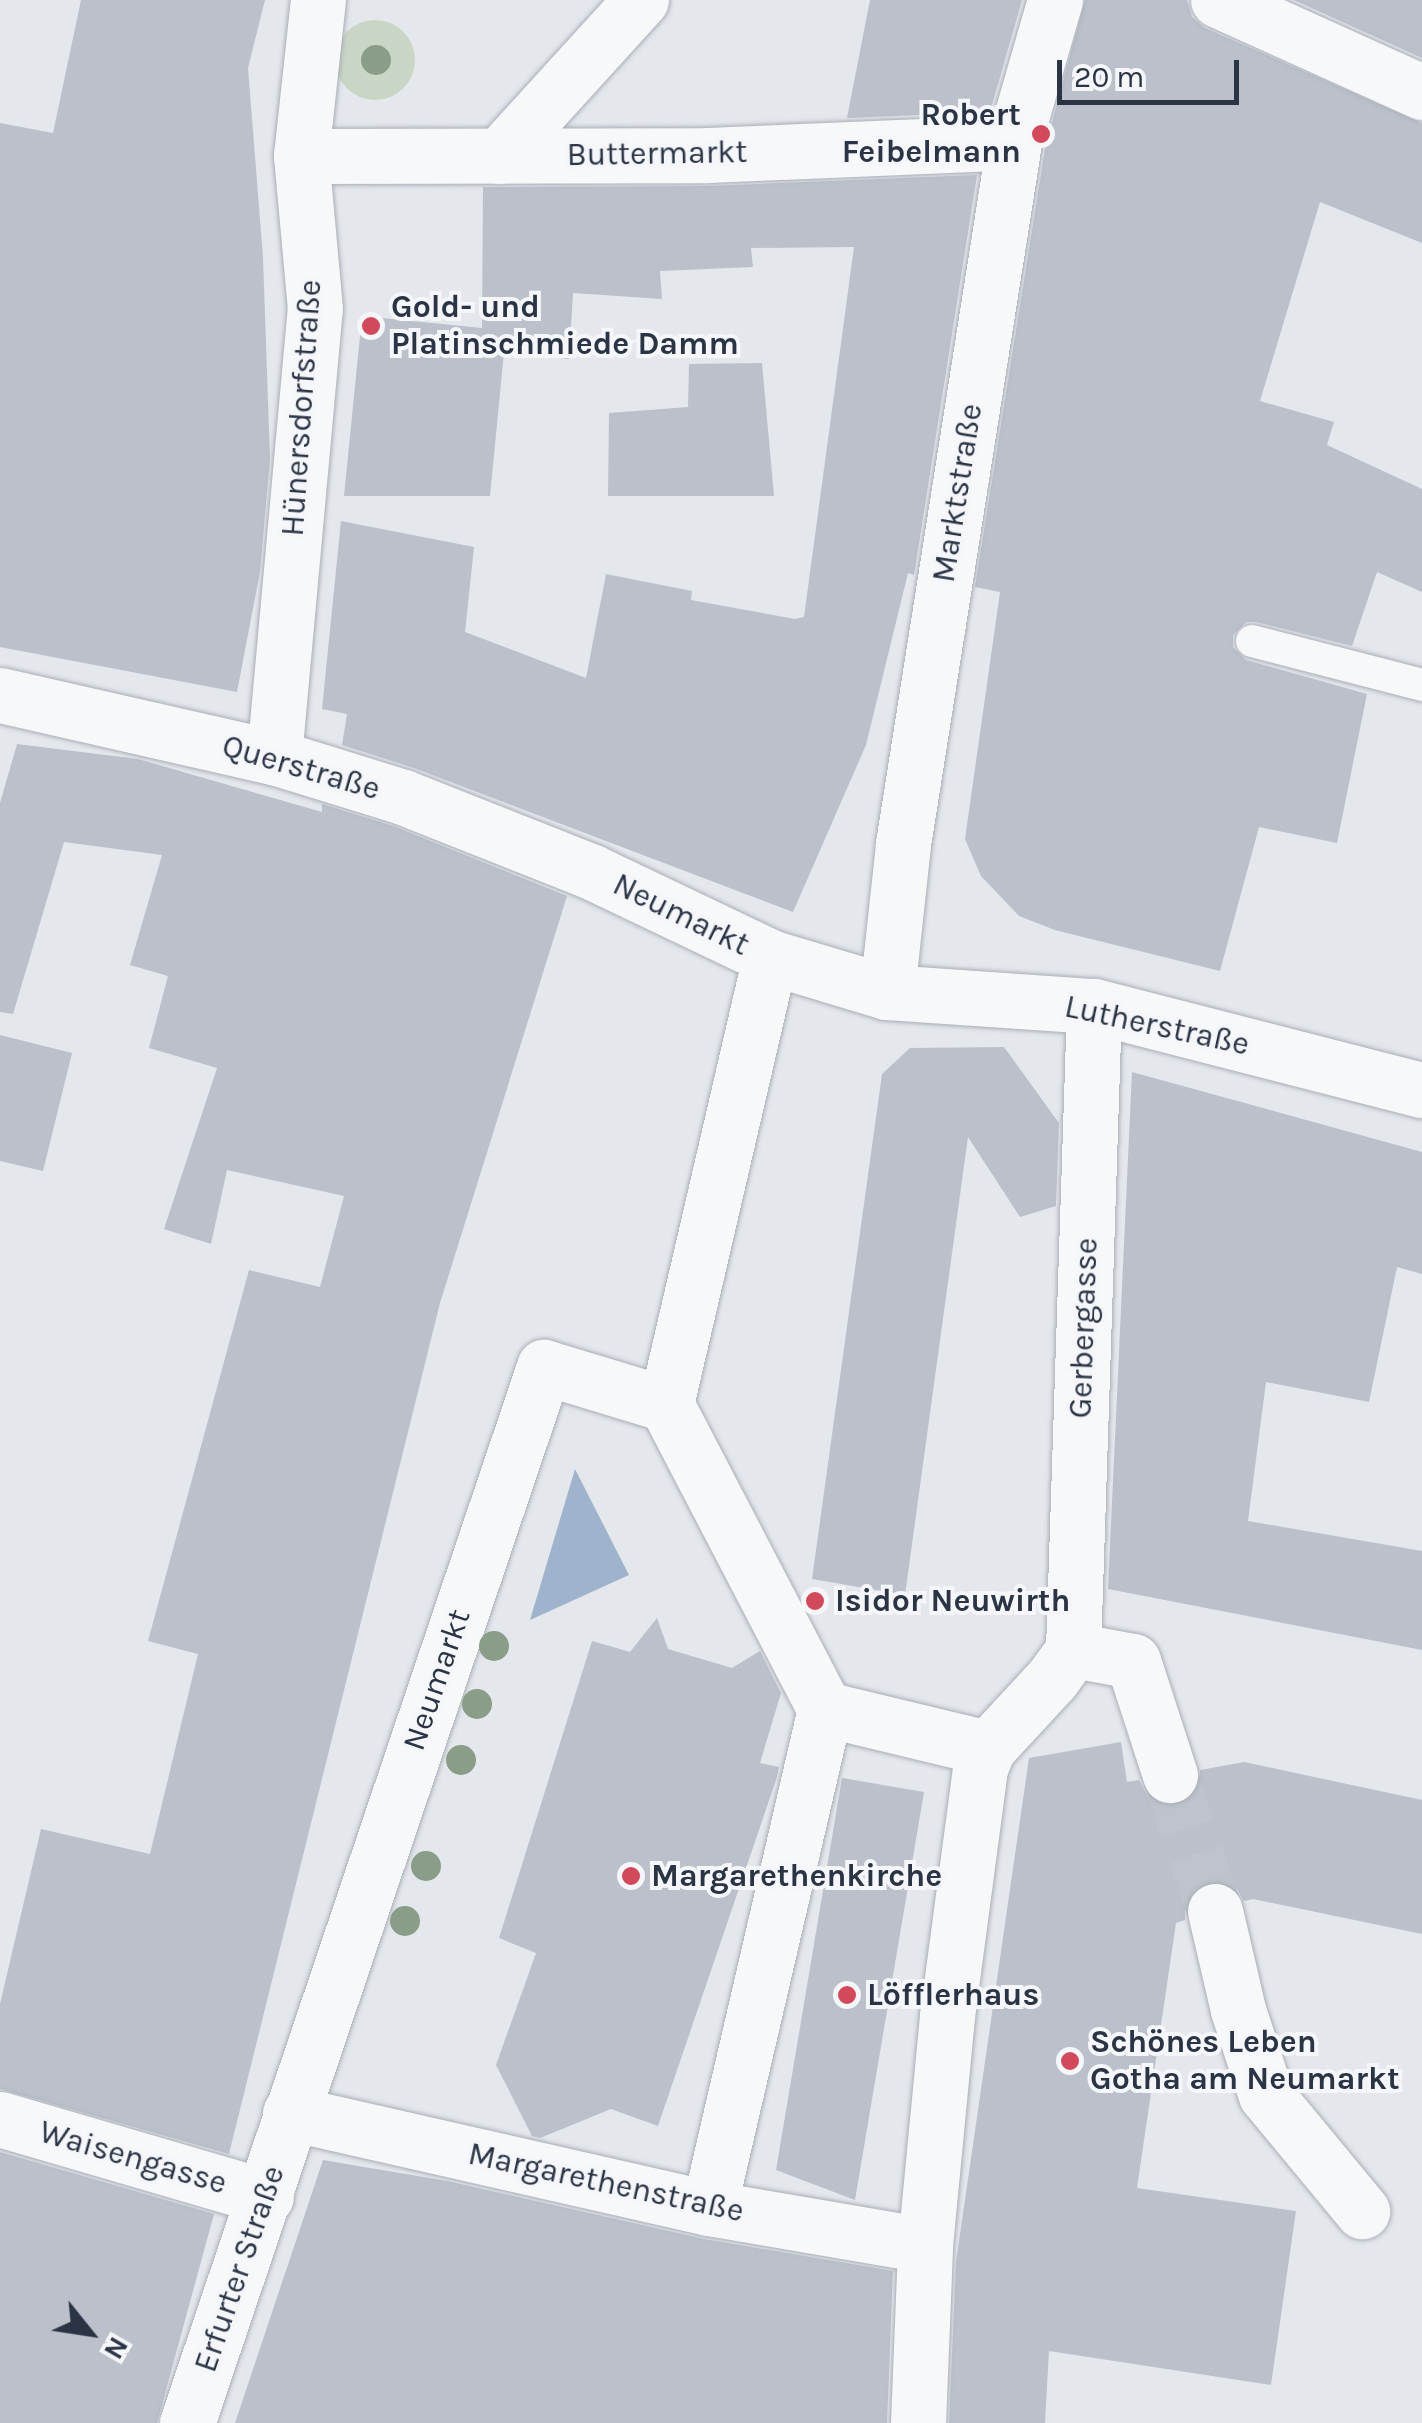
<!DOCTYPE html>
<meta charset="utf-8">
<style>
body{margin:0}
#map{position:relative;width:1422px;height:2423px;overflow:hidden;background:#e4e7ec;font-family:Karla,sans-serif}
div>[style]{position:absolute}
[style*='--x']{left:calc(var(--x)*1px);top:calc(var(--y)*1px);width:calc(var(--w)*1px);rotate:calc(var(--a)*1deg)}
.green>*{inset:0;background:#c9d6c5}
.round{border-radius:50%}
.water>*{inset:0;background:#9fb4cc}
.building>*{inset:0;background:#bbc0ca}
.street-tunnel>*{height:55px;margin-top:-27.5px;transform-origin:0;background:repeating-linear-gradient(90deg,#bfc3cb 0 55px,transparent 0 83px)}
.roads{filter:drop-shadow(0 0 2px #a9aeb7) drop-shadow(0 0 2px #a9aeb7)}
.lane>*{height:32px;margin:-16px;padding:0 16px;transform-origin:16px;border-radius:16px;background:#f7f8fa}
.street>*{height:55px;margin:-27.5px;padding:0 27.5px;transform-origin:27.5px;border-radius:27.5px;background:#f7f8fa}
.trees>*{width:30px;height:30px;margin:-15px;border-radius:50%;background:#899d89}
.dots>*{width:28px;height:28px;translate:-50% -50%;box-sizing:border-box;border:5px solid #f4f6f9;border-radius:50%}
span{translate:-50% -50%;white-space:nowrap;text-align:center;line-height:1.15;-webkit-text-stroke:8px #f4f6f9;paint-order:stroke}
.poi-label{font-size:32px;color:#2b3445;font-weight:700}
.right{translate:-100% -50%;text-align:right}
.left{translate:0 -50%;text-align:left}
.street-label{font-size:32px;color:#2b3445}
.north{position:absolute;left:40px;top:2283px;width:100px;height:100px;-webkit-text-stroke:8px #f4f6f9;paint-order:stroke;rotate:120deg;font-size:28px;font-weight:700;line-height:40px;text-align:center;color:#2b3445}
.north::after{content:'';display:block;margin:auto;width:35px;height:45px;background:#2b3445;clip-path:polygon(50% 0,100% 100%,50% 72%,0 100%)}
.scale{position:absolute;left:1057px;top:60px;width:182px;height:45px;box-sizing:border-box;border:5px solid #2b3445;border-top:0;padding-left:12px;font-size:30px;line-height:35px;white-space:nowrap;color:#2b3445;-webkit-text-stroke:8px #f4f6f9;paint-order:stroke}
</style>
<div id="map">
<div class="green">
<div class="round" style="left:335px;top:20px;width:80px;height:80px"></div>
</div>
<div class="water">
<div style="clip-path:polygon(575px 1469px,629px 1575px,530px 1620px)"></div>
</div>
<div class="building">
<div style="clip-path:polygon(81px 0,265px 0,248px 68px,263px 257px,270px 459px,260px 572px,237px 692px,0 647px,0 123px,53px 133px)"></div>
<div style="clip-path:polygon(870px 0,1022px 0,990px 112px,847px 118px)"></div>
<div style="clip-path:polygon(1085px 0,1187px 0,1192px 17px,1205px 28px,1422px 123px,1422px 243px,1320px 202px,1260px 401px,1334px 422px,1327px 445px,1422px 489px,1422px 592px,1377px 572px,1352px 646px,1256px 622px,1246px 622px,1233px 635px,1233px 647px,1246px 660px,1367px 694px,1337px 843px,1259px 827px,1220px 971px,1055px 930px,1019px 916px,981px 876px,965px 839px,1000px 592px,975px 587px,1045px 149px)"></div>
<div style="clip-path:polygon(1294px 0,1422px 0,1422px 58px)"></div>
<div style="clip-path:polygon(977px 175px,914px 575px,908px 573px,866px 745px,793px 912px,414px 768px,342px 745px,347px 714px,322px 709px,341px 521px,474px 547px,465px 632px,586px 678px,606px 574px,692px 591px,691px 600px,795px 619px,804px 617px,854px 247px,751px 248px,753px 267px,660px 271px,662px 299px,573px 293px,569px 359px,504px 352px,490px 496px,344px 496px,362px 316px,482px 328px,483px 187px,709px 186px)"></div>
<div style="clip-path:polygon(762px 363px,774px 496px,608px 496px,609px 413px,688px 407px,689px 364px)"></div>
<div style="clip-path:polygon(17px 744px,138px 759px,322px 812px,322px 804px,393px 826px,567px 896px,440px 1303px,229px 2154px,0 2089px,0 2004px,41px 1829px,150px 1854px,198px 1654px,148px 1641px,249px 1270px,320px 1287px,344px 1196px,227px 1170px,211px 1244px,164px 1229px,217px 1068px,149px 1048px,168px 976px,130px 965px,162px 855px,64px 842px,13px 1014px,0 1012px,0 803px)"></div>
<div style="clip-path:polygon(0 1035px,72px 1053px,43px 1171px,0 1161px)"></div>
<div style="clip-path:polygon(1004px 1047px,1059px 1123px,1056px 1206px,1020px 1217px,968px 1137px,905px 1595px,812px 1579px,882px 1074px,910px 1048px)"></div>
<div style="clip-path:polygon(1132px 1072px,1422px 1152px,1422px 1274px,1397px 1267px,1369px 1402px,1266px 1382px,1248px 1521px,1422px 1551px,1422px 1650px,1108px 1589px)"></div>
<div style="clip-path:polygon(657px 1618px,668px 1649px,732px 1668px,760px 1651px,781px 1693px,760px 1763px,779px 1767px,777px 1777px,658px 2126px,611px 2109px,540px 2138px,532px 2136px,496px 2065px,536px 1953px,499px 1938px,592px 1641px,630px 1652px)"></div>
<div style="clip-path:polygon(1121px 1742px,1127px 1782px,1139px 1780px,1148px 1797px,1164px 1806px,1181px 1804px,1192px 1797px,1200px 1782px,1200px 1770px,1244px 1762px,1422px 1800px,1422px 1934px,1253px 1899px,1244px 1901px,1237px 1889px,1223px 1881px,1207px 1881px,1194px 1888px,1185px 1903px,1185px 1920px,1176px 1923px,1137px 2188px,1296px 2211px,1271px 2385px,1049px 2351px,1045px 2423px,949px 2423px,956px 2262px,1029px 1758px)"></div>
<div style="clip-path:polygon(842px 1778px,924px 1792px,855px 2200px,776px 2170px)"></div>
<div style="clip-path:polygon(0 2152px,214px 2214px,157px 2423px,0 2423px)"></div>
<div style="clip-path:polygon(323px 2160px,447px 2181px,704px 2239px,893px 2271px,887px 2423px,235px 2423px)"></div>
</div>
<div class="street-tunnel">
<div style="--x:1170;--y:1775;--w:143;--a:71.7"></div>
</div>
<div class="roads">
<div class="lane">
<div style="--x:1252;--y:641;--w:176;--a:14.5"></div>
</div>
<div class="street">
<div style="--x:1218;--y:0;--w:224;--a:24.3"></div>
<div style="--x:301;--y:156;--w:407;--a:-0.1"></div>
<div style="--x:708;--y:155;--w:306;--a:-2.4"></div>
<div style="--x:499;--y:156;--w:211;--a:-47.7"></div>
<div style="--x:0;--y:695;--w:281;--a:12.8"></div>
<div style="--x:274;--y:757;--w:135;--a:17.2"></div>
<div style="--x:403;--y:797;--w:203;--a:21.6"></div>
<div style="--x:592;--y:872;--w:197;--a:25.5"></div>
<div style="--x:770;--y:957;--w:122;--a:16.7"></div>
<div style="--x:887;--y:992;--w:207;--a:3.9"></div>
<div style="--x:1094;--y:1006;--w:339;--a:14.4"></div>
<div style="--x:274;--y:757;--w:450;--a:-84.8"></div>
<div style="--x:315;--y:309;--w:154;--a:-95.2"></div>
<div style="--x:301;--y:156;--w:157;--a:-83.8"></div>
<div style="--x:887;--y:992;--w:149;--a:-83.8"></div>
<div style="--x:903;--y:844;--w:711;--a:-81.01"></div>
<div style="--x:1014;--y:142;--w:148;--a:-73.9"></div>
<div style="--x:666;--y:1404;--w:344;--a:62.5"></div>
<div style="--x:825;--y:1709;--w:512;--a:103.09"></div>
<div style="--x:1073;--y:1650;--w:644;--a:-88.13"></div>
<div style="--x:1073;--y:1650;--w:61;--a:10.4"></div>
<div style="--x:1133;--y:1661;--w:120;--a:72"></div>
<div style="--x:825;--y:1709;--w:168;--a:13.5"></div>
<div style="--x:1215;--y:1911;--w:102;--a:76.9"></div>
<div style="--x:1238;--y:2010;--w:89;--a:71.8"></div>
<div style="--x:1266;--y:2095;--w:151;--a:50.4"></div>
<div style="--x:290;--y:2113;--w:430;--a:12.8"></div>
<div style="--x:709;--y:2208;--w:219;--a:9.7"></div>
<div style="--x:0;--y:2119;--w:277;--a:16.3"></div>
<div style="--x:187;--y:2423;--w:1115;--a:-71.32"></div>
<div style="--x:544;--y:1367;--w:127;--a:16.9"></div>
<div style="--x:666;--y:1404;--w:459;--a:-76.9"></div>
<div style="--x:918;--y:2423;--w:178;--a:-87.7"></div>
<div style="--x:925;--y:2245;--w:230;--a:-84.5"></div>
<div style="--x:947;--y:2016;--w:250;--a:-82.4"></div>
<div style="--x:980;--y:1768;--w:22;--a:-68"></div>
<div style="--x:988;--y:1748;--w:94;--a:-47.2"></div>
<div style="--x:1052;--y:1679;--w:36;--a:-54"></div>
</div>
</div>
<div class="trees">
<div style="left:376px;top:60px"></div>
<div style="left:494px;top:1646px"></div>
<div style="left:477px;top:1704px"></div>
<div style="left:461px;top:1760px"></div>
<div style="left:426px;top:1866px"></div>
<div style="left:405px;top:1921px"></div>
</div>
<div class="dots">
<div style="left:1041px;top:134px;background:#d1495b"></div>
<div style="left:371px;top:326px;background:#d1495b"></div>
<div style="left:815px;top:1601px;background:#d1495b"></div>
<div style="left:631px;top:1876px;background:#d1495b"></div>
<div style="left:847px;top:1995px;background:#d1495b"></div>
<div style="left:1070px;top:2061px;background:#d1495b"></div>
</div>
<div class="poi-label">
<span class="right" style="left:1021px;top:134px">Robert<br>Feibelmann</span>
<span class="left" style="left:391px;top:326px">Gold- und<br>Platinschmiede Damm</span>
<span class="left" style="left:835px;top:1601px">Isidor Neuwirth</span>
<span class="left" style="left:651px;top:1876px">Margarethenkirche</span>
<span class="left" style="left:867px;top:1995px">Löfflerhaus</span>
<span class="left" style="left:1090px;top:2061px">Schönes Leben<br>Gotha am Neumarkt</span>
</div>
<div class="street-label">
<span style="left:657px;top:154px;rotate:-1deg">Buttermarkt</span>
<span style="left:302px;top:408px;rotate:-86deg">Hünersdorfstraße</span>
<span style="left:958px;top:493px;rotate:-81deg">Marktstraße</span>
<span style="left:301px;top:768px;rotate:16deg">Querstraße</span>
<span style="left:681px;top:915px;rotate:26deg">Neumarkt</span>
<span style="left:1157px;top:1026px;rotate:12deg">Lutherstraße</span>
<span style="left:1084px;top:1328px;rotate:-88deg">Gerbergasse</span>
<span style="left:437px;top:1680px;rotate:-71deg">Neumarkt</span>
<span style="left:133px;top:2158px;rotate:16deg">Waisengasse</span>
<span style="left:606px;top:2183px;rotate:12deg">Margarethenstraße</span>
<span style="left:240px;top:2269px;rotate:-71deg">Erfurter Straße</span>
</div>
<div class="north">N</div>
<div class="scale">20 m</div>
</div>
